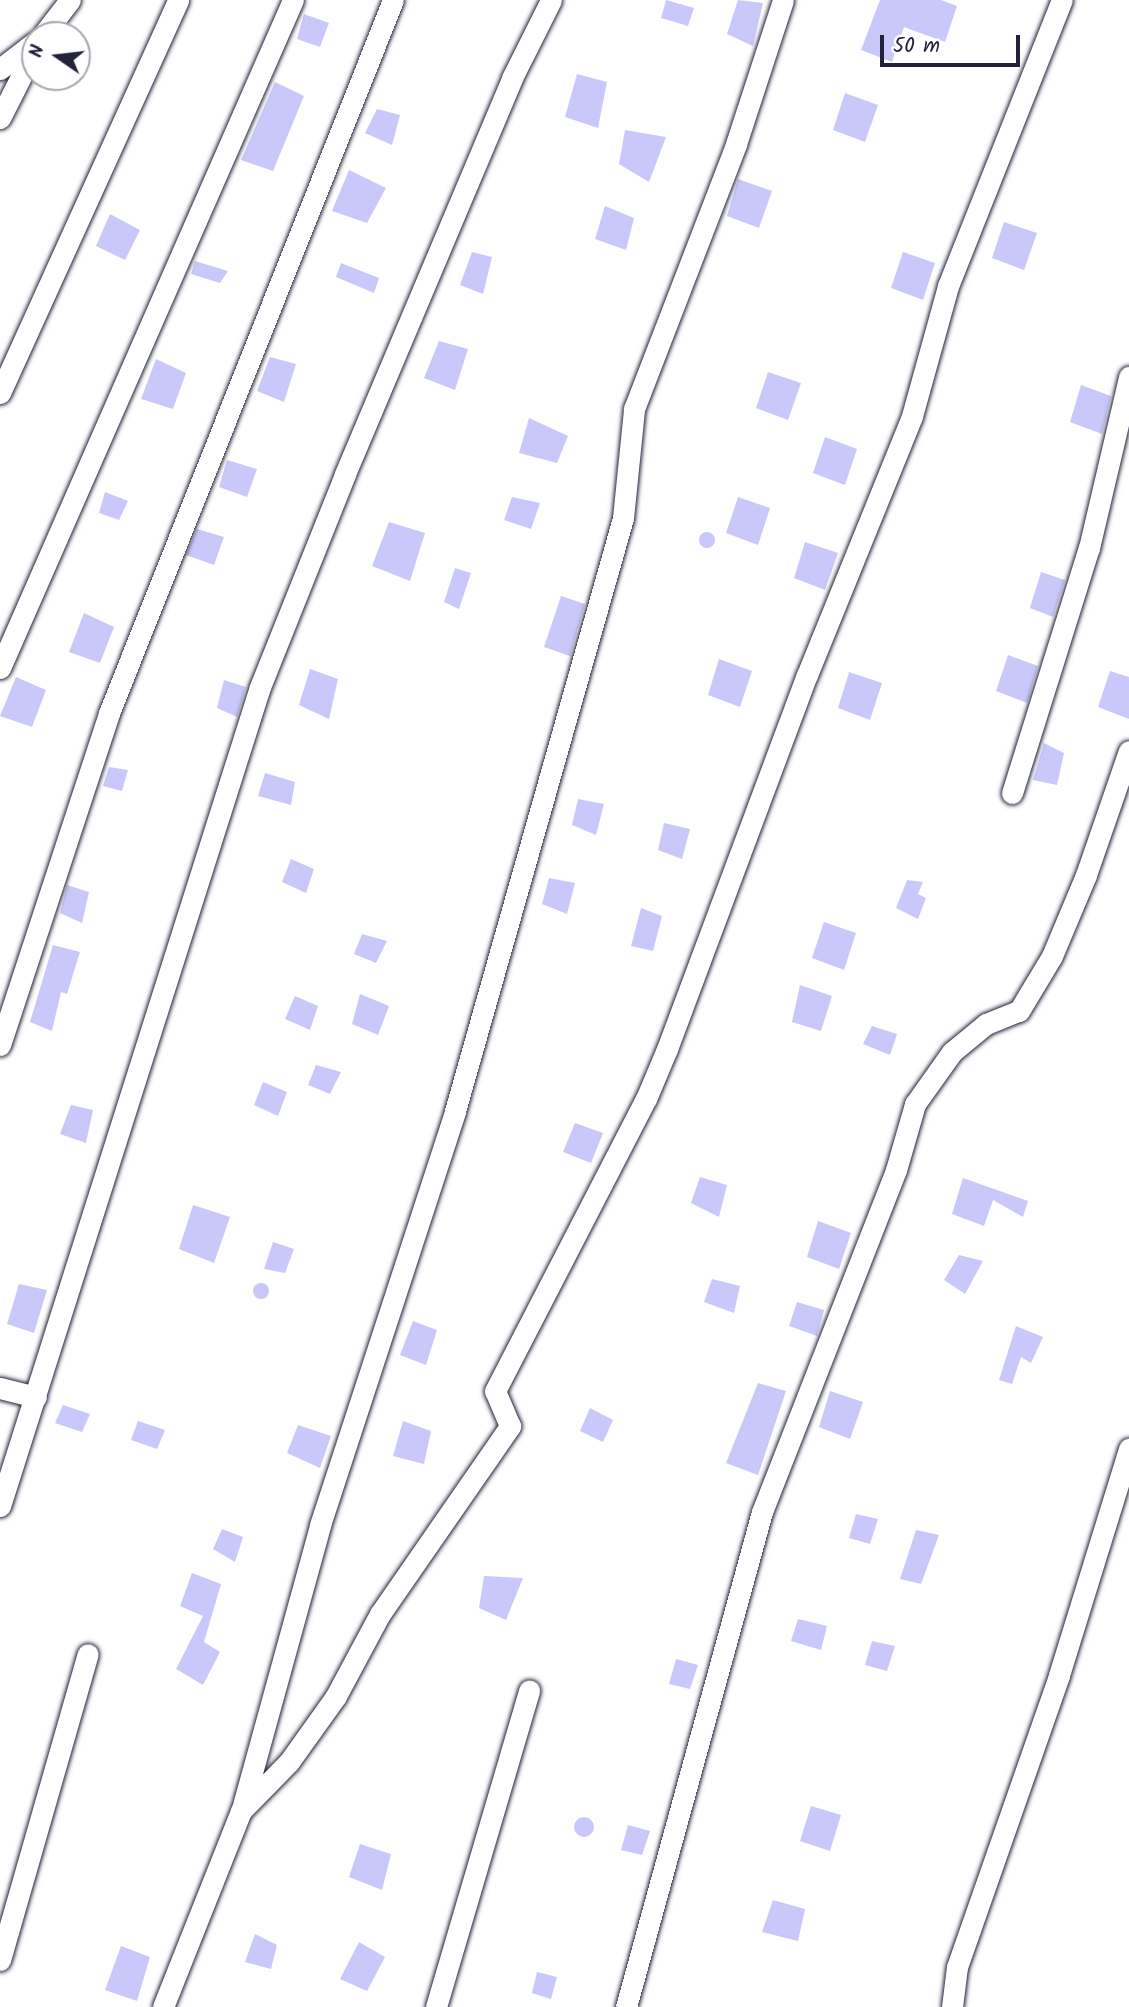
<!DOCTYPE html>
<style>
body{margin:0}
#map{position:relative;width:1129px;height:2007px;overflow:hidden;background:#fff;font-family:Kalam,sans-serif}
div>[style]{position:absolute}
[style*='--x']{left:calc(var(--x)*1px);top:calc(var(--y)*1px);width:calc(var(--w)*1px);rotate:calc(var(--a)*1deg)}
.building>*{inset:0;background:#cac8fa}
.round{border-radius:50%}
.roads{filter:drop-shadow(0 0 2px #22223b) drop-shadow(0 0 2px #22223b)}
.minor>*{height:21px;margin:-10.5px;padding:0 10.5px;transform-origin:10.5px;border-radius:10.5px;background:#fff}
span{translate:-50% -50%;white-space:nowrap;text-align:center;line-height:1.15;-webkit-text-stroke:5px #fff;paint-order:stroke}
.north{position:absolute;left:21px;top:21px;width:70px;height:70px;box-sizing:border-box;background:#fff;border:2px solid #a7a7b1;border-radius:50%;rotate:284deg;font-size:19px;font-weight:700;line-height:28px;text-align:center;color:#22223b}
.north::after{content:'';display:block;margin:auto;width:24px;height:32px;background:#22223b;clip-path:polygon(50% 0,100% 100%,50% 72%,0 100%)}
.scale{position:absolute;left:880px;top:35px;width:140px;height:32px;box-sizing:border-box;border:4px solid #22223b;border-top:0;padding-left:9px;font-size:21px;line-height:24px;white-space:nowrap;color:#22223b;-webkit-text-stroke:5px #fff;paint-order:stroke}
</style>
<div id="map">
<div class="building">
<div style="clip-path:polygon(666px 0,694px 8px,688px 26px,661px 18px)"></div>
<div style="clip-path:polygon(738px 0,763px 3px,753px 46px,727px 34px)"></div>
<div style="clip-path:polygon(880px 0,941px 0,957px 6px,945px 42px,904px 27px,892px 62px,861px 50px)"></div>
<div style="clip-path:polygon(304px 14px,329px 23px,320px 47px,297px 39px)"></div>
<div style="clip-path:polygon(577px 74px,607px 82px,598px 128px,565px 117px)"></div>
<div style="clip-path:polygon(275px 82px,304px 96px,273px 171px,241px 160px)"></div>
<div style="clip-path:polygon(845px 93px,878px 105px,865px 142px,833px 130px)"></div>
<div style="clip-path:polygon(377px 109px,400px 115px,392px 145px,365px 133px)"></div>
<div style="clip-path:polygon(625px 130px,666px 137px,649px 182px,619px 164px)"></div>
<div style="clip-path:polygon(349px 170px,386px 188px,367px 223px,332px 211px)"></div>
<div style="clip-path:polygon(738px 179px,772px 191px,759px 228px,727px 216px)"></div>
<div style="clip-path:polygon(605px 206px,634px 218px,626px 250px,595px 239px)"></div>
<div style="clip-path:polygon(110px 214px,140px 230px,125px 260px,96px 246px)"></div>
<div style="clip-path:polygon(1004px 222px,1037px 233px,1024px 270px,992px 258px)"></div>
<div style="clip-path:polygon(472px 252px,492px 257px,483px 294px,460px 285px)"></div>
<div style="clip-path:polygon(903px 252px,935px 263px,923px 300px,891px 288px)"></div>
<div style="clip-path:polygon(195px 261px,228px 271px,220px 283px,191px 274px)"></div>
<div style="clip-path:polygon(341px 263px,379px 278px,374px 293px,336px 277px)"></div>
<div style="clip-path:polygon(439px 341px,468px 349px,455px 390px,424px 378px)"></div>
<div style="clip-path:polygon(270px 357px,296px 364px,284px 402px,257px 391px)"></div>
<div style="clip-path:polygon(156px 359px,186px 373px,173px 409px,141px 399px)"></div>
<div style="clip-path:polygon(768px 372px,801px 383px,788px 420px,756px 408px)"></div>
<div style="clip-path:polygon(1081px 385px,1111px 396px,1102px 434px,1070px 422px)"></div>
<div style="clip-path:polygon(529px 418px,568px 436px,557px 463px,519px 453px)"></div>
<div style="clip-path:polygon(825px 437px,857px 449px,845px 485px,813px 473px)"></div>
<div style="clip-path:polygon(227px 460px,257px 469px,247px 497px,219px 487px)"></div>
<div style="clip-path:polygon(105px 492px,128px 501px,119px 520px,99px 513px)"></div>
<div style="clip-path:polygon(512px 497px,540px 503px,531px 529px,504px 520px)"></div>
<div style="clip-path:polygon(738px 497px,770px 508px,758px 545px,726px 533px)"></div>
<div style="clip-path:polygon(389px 522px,425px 533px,410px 581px,372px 566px)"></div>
<div style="clip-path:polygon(197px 529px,224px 537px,214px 565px,186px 555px)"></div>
<div class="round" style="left:699px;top:532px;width:16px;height:16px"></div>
<div style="clip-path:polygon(805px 542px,838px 553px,825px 590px,794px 578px)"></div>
<div style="clip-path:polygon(455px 568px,471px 573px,459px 609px,444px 602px)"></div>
<div style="clip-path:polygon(1041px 572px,1065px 580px,1053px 617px,1030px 608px)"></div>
<div style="clip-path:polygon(561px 596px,585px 604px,570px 656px,544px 647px)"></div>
<div style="clip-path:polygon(84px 613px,114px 627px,100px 663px,69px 652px)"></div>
<div style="clip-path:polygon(1008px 655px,1038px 666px,1027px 703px,996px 691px)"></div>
<div style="clip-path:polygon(719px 659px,752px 671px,740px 707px,708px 695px)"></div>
<div style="clip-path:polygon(310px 669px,338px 679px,329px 719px,299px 705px)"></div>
<div style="clip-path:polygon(1110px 671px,1129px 677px,1129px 719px,1098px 707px)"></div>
<div style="clip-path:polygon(849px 672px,882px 683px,870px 720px,838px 708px)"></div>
<div style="clip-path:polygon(16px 677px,46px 690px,32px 727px,0 716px)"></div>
<div style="clip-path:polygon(224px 680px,246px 687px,237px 717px,217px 708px)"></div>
<div style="clip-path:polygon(1044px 743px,1064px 753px,1057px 785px,1033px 780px)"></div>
<div style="clip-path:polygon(109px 767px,128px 770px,122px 791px,103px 786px)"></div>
<div style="clip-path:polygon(265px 773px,295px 782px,291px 805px,258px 796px)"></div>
<div style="clip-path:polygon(578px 799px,604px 804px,596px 835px,572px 825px)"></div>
<div style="clip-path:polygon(664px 823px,690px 829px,682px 859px,658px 850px)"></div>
<div style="clip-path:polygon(291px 859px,314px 869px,306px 893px,282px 882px)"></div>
<div style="clip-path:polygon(549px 878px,575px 883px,567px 914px,542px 904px)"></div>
<div style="clip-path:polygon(907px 880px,923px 882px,918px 894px,926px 898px,918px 919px,896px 908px)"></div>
<div style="clip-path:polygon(67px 885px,89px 892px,82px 923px,60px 913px)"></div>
<div style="clip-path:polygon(641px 908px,662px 916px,653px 951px,631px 946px)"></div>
<div style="clip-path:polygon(824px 922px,856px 933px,844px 970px,812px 958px)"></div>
<div style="clip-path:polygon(362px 934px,387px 941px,376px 963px,354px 954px)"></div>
<div style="clip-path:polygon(53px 945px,80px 952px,67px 994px,61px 992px,52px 1031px,30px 1022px)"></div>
<div style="clip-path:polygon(800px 985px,832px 996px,821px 1031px,792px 1022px)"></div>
<div style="clip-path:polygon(360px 994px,389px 1006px,378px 1035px,352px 1024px)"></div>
<div style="clip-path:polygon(295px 996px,318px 1006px,310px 1030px,285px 1019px)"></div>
<div style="clip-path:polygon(872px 1026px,897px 1034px,890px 1055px,863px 1044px)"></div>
<div style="clip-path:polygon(316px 1065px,341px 1072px,330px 1094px,308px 1085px)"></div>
<div style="clip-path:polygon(263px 1082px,287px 1092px,278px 1116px,254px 1105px)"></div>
<div style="clip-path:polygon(71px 1105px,93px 1110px,86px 1143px,60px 1134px)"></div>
<div style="clip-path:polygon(575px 1123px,603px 1133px,591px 1163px,563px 1152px)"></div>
<div style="clip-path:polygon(700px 1177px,727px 1185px,719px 1217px,691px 1203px)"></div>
<div style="clip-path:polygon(963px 1178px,1028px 1201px,1023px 1217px,993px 1200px,984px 1226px,952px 1214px)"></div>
<div style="clip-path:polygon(193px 1205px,230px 1217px,214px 1263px,179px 1249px)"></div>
<div style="clip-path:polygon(818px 1221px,851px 1233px,839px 1269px,807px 1257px)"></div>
<div style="clip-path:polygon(273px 1242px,294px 1249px,285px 1273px,264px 1269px)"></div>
<div style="clip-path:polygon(959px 1255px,983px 1261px,965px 1294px,944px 1280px)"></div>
<div style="clip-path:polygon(712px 1279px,740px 1286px,734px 1313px,704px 1302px)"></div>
<div class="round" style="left:253px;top:1283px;width:16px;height:16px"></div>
<div style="clip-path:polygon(19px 1284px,47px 1290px,34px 1333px,7px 1324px)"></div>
<div style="clip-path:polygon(797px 1302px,824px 1310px,817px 1336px,789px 1326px)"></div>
<div style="clip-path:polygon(413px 1321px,437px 1330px,426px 1365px,400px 1355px)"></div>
<div style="clip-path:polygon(1016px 1326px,1043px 1337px,1031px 1363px,1021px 1357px,1012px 1384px,999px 1380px)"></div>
<div style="clip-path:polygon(758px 1383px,786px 1391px,758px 1475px,726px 1463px)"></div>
<div style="clip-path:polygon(830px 1391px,863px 1402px,850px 1439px,819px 1427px)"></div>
<div style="clip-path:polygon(63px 1405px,90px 1414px,82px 1432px,55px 1423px)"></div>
<div style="clip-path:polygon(590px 1408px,613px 1420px,603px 1442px,580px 1431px)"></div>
<div style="clip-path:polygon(138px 1421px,165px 1430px,157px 1449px,131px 1440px)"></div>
<div style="clip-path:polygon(403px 1421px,431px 1431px,424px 1464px,393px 1456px)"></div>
<div style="clip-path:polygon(298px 1425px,331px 1436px,320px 1468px,287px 1453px)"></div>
<div style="clip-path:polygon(856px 1514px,878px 1519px,870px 1544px,849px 1538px)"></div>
<div style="clip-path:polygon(222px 1529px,243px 1537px,235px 1562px,213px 1549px)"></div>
<div style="clip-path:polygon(916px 1530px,939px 1535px,921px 1584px,900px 1579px)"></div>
<div style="clip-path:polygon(192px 1573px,221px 1584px,204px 1642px,220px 1652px,203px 1685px,176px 1669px,203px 1616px,180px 1606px)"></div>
<div style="clip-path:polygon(484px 1576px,523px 1578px,506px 1620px,479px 1608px)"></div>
<div style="clip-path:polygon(798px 1619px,827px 1626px,821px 1650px,791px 1641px)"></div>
<div style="clip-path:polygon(872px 1641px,895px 1646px,887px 1671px,865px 1665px)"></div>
<div style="clip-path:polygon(676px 1659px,698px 1665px,690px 1689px,669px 1684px)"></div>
<div style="clip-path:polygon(811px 1806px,841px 1815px,830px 1851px,800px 1841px)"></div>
<div class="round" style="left:574px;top:1817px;width:20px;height:20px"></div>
<div style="clip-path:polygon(628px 1825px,650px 1831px,642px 1855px,621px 1850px)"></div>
<div style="clip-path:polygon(360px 1844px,391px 1854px,382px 1890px,349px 1877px)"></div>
<div style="clip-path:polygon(773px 1900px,805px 1909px,798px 1941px,762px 1932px)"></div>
<div style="clip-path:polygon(255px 1934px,277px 1945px,271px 1969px,245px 1962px)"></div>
<div style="clip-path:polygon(359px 1942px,385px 1957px,367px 1991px,340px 1979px)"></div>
<div style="clip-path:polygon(121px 1946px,150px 1957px,137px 2001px,105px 1990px)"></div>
<div style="clip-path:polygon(537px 1972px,557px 1977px,551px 1999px,532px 1993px)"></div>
</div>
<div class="roads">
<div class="minor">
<div style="--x:43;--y:35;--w:44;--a:-52.4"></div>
<div style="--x:0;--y:69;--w:44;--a:-37.6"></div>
<div style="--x:0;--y:118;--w:77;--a:-63.1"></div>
<div style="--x:0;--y:393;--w:431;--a:-65.6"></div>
<div style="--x:0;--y:668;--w:729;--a:-66.32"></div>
<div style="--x:1012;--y:793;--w:257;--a:-72.6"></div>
<div style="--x:1089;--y:548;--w:176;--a:-76.8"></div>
<div style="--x:0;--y:1045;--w:349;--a:-71.8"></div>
<div style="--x:109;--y:713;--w:767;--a:-68.28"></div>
<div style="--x:0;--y:1388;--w:37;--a:14"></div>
<div style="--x:0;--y:1506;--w:859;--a:-72.39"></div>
<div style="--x:260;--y:687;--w:229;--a:-68.2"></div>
<div style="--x:345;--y:474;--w:430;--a:-67.1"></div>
<div style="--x:512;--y:78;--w:87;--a:-63.4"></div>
<div style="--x:242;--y:1809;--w:295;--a:-74.6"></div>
<div style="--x:320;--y:1525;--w:435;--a:-71.9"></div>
<div style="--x:455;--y:1111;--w:616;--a:-74.18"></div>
<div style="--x:623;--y:518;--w:110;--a:-84.2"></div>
<div style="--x:634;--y:409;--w:284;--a:-68.9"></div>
<div style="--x:736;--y:144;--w:151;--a:-71.9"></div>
<div style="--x:0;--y:1960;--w:318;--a:-74"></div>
<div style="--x:163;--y:2007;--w:211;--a:-68.3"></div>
<div style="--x:241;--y:1811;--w:69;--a:-45.6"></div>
<div style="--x:289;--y:1762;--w:81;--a:-54.5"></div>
<div style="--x:336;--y:1696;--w:93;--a:-61.8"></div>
<div style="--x:380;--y:1614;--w:229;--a:-55.3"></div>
<div style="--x:510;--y:1426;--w:38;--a:-113"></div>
<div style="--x:495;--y:1391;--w:329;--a:-62.7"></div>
<div style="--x:646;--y:1099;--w:54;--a:-67.2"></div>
<div style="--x:667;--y:1049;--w:399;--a:-69.5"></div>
<div style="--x:807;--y:675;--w:279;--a:-67.9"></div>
<div style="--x:912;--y:416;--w:135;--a:-74.5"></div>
<div style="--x:948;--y:286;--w:308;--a:-68.3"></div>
<div style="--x:436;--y:2007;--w:330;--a:-73.6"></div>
<div style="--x:626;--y:2007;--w:513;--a:-74.64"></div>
<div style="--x:762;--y:1512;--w:367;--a:-68.6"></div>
<div style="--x:896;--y:1170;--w:69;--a:-73.9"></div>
<div style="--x:915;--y:1104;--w:64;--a:-54.6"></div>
<div style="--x:952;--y:1052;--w:44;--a:-39.5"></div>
<div style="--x:986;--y:1024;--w:35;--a:-22"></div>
<div style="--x:1019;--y:1011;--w:64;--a:-59"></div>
<div style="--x:1052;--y:956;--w:88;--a:-67.2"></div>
<div style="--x:1086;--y:875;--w:131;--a:-70.9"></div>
<div style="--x:952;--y:2007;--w:40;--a:-82.9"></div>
<div style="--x:957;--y:1967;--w:309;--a:-70.7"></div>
<div style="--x:1059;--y:1675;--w:237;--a:-72.8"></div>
</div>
</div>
<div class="north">N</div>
<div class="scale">50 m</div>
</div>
